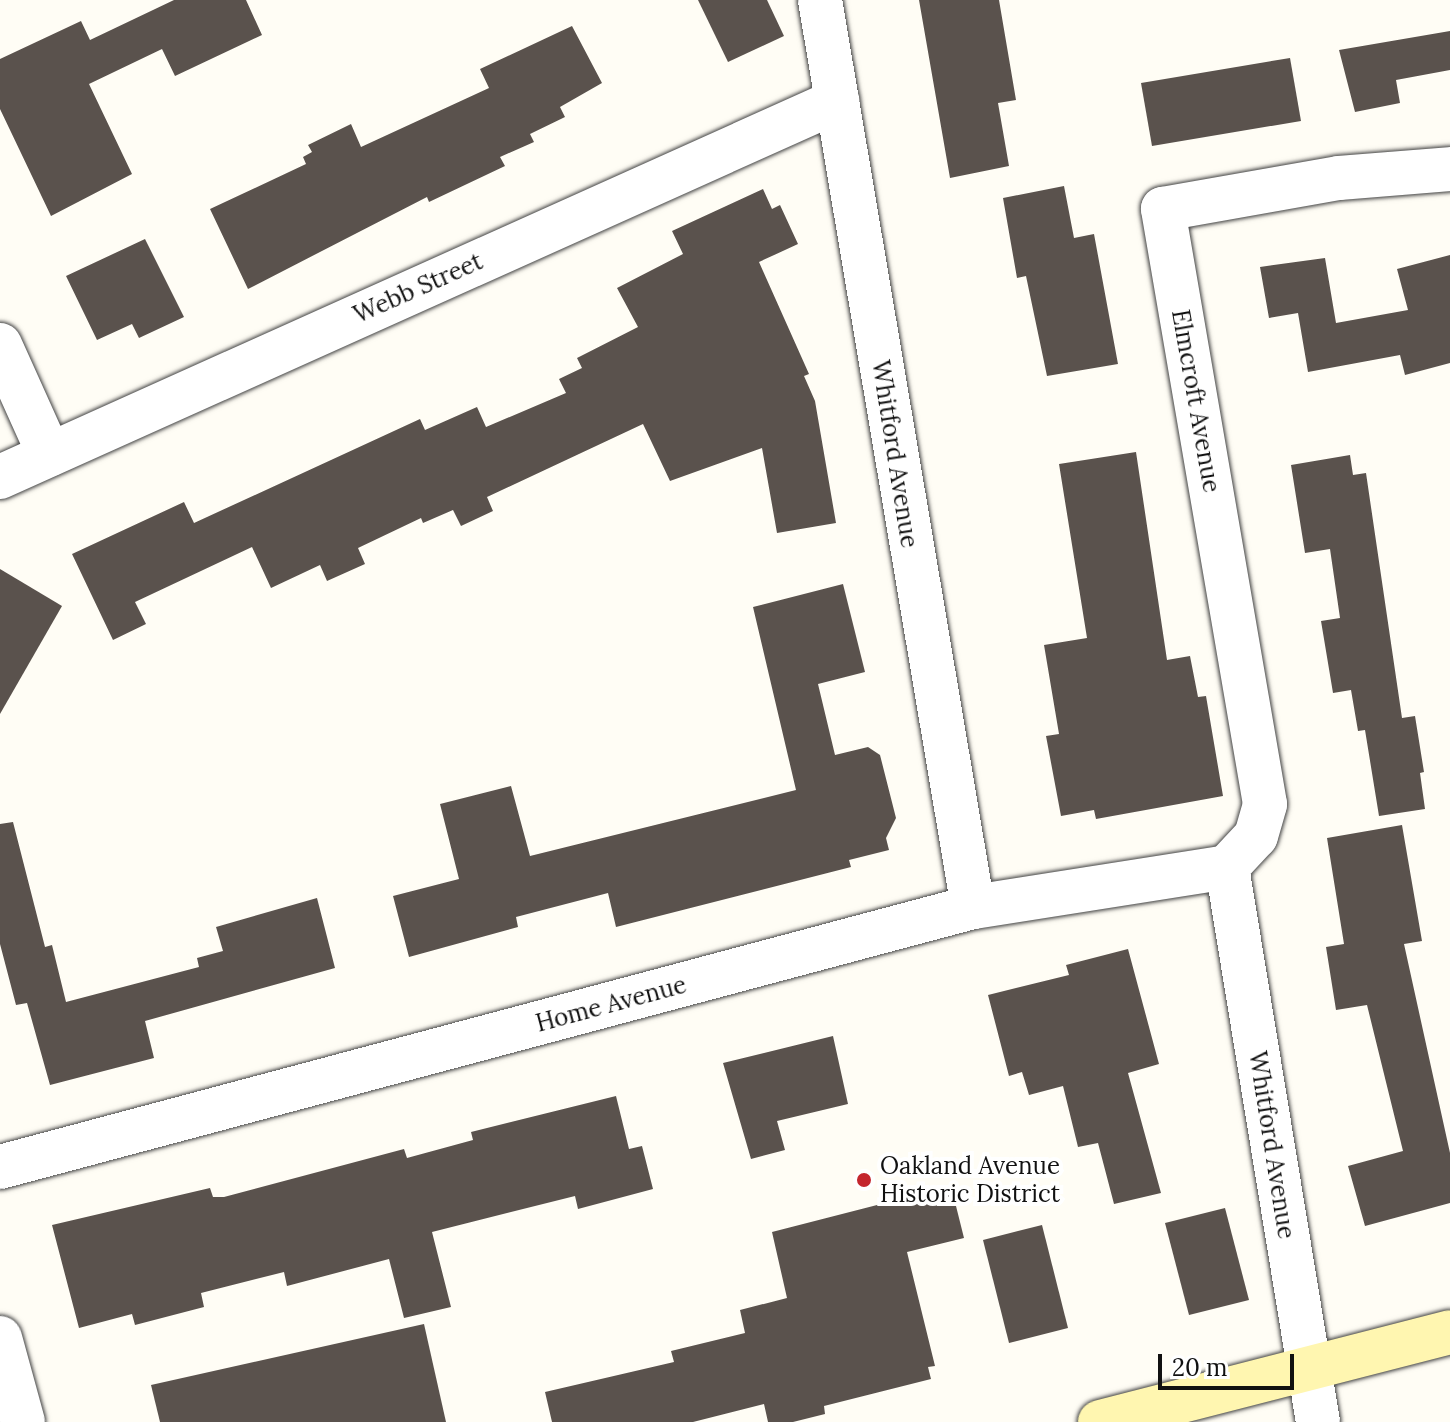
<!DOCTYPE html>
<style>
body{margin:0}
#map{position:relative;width:1450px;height:1422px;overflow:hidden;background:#fffdf5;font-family:Lora,serif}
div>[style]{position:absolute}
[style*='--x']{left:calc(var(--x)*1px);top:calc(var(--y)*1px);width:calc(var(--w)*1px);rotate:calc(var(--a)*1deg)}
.building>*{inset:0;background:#5a524d}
.roads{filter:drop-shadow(0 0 2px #444) drop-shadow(0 0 2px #444)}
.street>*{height:44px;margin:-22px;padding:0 22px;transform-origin:22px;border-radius:22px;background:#fff}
.secondary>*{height:44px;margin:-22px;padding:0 22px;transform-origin:22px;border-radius:22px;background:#fff6b0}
.dots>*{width:22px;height:22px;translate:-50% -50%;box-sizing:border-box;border:4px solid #fff;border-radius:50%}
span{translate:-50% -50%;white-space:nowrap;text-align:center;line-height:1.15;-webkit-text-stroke:8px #fff;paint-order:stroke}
.street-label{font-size:24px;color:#111}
.poi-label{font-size:24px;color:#111}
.left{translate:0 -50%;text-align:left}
.scale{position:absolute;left:1158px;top:1354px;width:136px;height:36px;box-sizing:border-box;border:4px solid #111;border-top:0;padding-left:10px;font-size:24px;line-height:28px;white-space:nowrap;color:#111;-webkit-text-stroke:6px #fff;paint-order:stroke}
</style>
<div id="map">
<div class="building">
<div style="clip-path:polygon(174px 0,246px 0,262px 35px,175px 76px,162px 49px,89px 84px,132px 174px,51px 216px,0 109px,0 59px,81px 21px,90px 40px)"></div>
<div style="clip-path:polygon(698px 0,767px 0,784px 36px,728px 62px)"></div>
<div style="clip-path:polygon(919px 0,999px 0,1016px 100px,998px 103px,1009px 166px,950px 178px)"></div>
<div style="clip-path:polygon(572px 26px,602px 83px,560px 107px,565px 117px,530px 134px,534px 142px,500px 157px,505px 166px,429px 202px,427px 197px,248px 289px,210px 209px,306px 164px,303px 157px,312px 152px,308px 145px,351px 124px,361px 147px,489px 88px,480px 69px)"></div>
<div style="clip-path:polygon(1450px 31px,1450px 70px,1396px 80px,1400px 103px,1355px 112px,1339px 50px)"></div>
<div style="clip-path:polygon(1290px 58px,1301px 121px,1152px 146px,1141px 83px)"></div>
<div style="clip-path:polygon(1064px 186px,1074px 238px,1094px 234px,1118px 364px,1047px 376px,1026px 276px,1017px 278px,1003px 198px)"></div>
<div style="clip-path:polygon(763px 189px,772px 209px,780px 205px,798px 244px,759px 262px,809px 374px,804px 376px,815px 401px,836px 523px,777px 533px,762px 448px,670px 481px,643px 424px,487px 497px,493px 511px,461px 526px,453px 510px,423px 523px,421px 518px,358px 548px,365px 564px,327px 581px,320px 565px,271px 588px,252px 547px,135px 602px,146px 624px,113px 640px,72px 554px,184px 502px,194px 523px,420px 419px,425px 430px,477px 407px,486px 427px,566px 393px,559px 379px,582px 368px,577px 358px,638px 327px,617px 288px,683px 254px,672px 231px)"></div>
<div style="clip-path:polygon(145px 239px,184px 317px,139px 338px,132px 324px,97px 340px,66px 276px)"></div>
<div style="clip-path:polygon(1450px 255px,1450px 363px,1405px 375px,1400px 355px,1308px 372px,1298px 313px,1269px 318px,1260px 267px,1325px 258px,1336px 323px,1408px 310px,1397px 269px)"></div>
<div style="clip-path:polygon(1136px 452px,1167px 660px,1190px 656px,1198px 697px,1206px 696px,1223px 796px,1096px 819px,1094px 810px,1061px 816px,1046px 736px,1059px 734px,1044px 645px,1087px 638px,1059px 464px)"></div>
<div style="clip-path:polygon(1350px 455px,1353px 475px,1366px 473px,1402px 718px,1415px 716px,1424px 772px,1420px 773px,1425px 809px,1379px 816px,1365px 730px,1358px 731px,1351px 690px,1333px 693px,1321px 621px,1340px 618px,1330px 549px,1305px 553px,1291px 465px)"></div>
<div style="clip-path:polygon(0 569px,62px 606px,0 714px)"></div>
<div style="clip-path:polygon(843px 584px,865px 672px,818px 684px,835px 755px,868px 747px,880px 755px,896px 818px,886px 838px,889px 850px,849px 860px,851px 867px,616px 927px,608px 893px,516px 917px,518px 927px,409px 957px,393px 896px,459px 879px,440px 804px,511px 786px,530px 856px,796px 790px,753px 607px)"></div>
<div style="clip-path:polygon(13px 822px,45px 947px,52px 945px,66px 1002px,199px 967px,197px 958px,223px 951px,216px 927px,317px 898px,335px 968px,145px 1021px,154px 1058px,50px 1085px,27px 1003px,16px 1005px,0 944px,0 824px)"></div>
<div style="clip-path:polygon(1402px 825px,1422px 941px,1404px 944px,1450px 1153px,1450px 1203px,1365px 1226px,1348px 1166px,1403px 1151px,1367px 1005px,1336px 1010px,1326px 947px,1344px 944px,1327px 838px)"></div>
<div style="clip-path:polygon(1128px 949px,1159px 1064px,1128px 1073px,1161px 1193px,1114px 1204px,1098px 1143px,1078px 1147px,1063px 1086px,1029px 1095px,1022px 1072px,1009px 1076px,988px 995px,1069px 975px,1066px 965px)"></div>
<div style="clip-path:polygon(833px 1036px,848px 1104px,777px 1121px,785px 1150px,751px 1159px,723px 1063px)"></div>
<div style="clip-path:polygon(616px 1096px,629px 1149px,642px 1146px,653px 1189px,578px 1209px,575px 1196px,432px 1232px,451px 1307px,404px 1318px,389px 1259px,287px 1286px,284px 1272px,201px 1293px,204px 1307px,135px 1325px,132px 1314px,79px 1328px,52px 1225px,210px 1188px,213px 1197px,224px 1197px,404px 1149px,407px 1158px,473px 1140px,471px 1132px)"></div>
<div style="clip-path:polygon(951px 1186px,964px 1238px,907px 1252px,935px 1366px,928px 1367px,931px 1379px,824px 1406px,825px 1414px,793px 1422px,768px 1422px,764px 1404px,693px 1422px,552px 1422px,545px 1392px,674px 1362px,671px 1351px,745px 1333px,740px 1310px,787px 1298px,772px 1232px)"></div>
<div style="clip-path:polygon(1225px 1208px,1249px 1300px,1189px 1315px,1165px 1223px)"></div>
<div style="clip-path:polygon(1042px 1225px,1068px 1328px,1009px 1343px,983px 1240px)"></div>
<div style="clip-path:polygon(424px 1324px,446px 1422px,160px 1422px,151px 1385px)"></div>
</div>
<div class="roads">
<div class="street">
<div style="--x:820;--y:0;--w:920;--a:80.43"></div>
<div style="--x:0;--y:345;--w:120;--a:65.8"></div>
<div style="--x:0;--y:477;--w:918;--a:-24.19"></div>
<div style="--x:1227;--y:867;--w:42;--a:-46.9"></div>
<div style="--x:1256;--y:836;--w:33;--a:-74"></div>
<div style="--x:1265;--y:804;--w:604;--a:-99.73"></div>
<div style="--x:1163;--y:209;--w:179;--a:-10"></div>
<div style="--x:1339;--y:178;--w:111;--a:-4.6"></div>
<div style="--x:1227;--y:867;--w:562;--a:80.69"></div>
<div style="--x:0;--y:1167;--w:1007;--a:-14.96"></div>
<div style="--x:973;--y:907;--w:257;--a:-8.9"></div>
<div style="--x:0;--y:1338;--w:87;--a:74.7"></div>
</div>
<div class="secondary">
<div style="--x:1100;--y:1422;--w:361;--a:-14.4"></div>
</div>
</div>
<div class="dots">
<div style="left:864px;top:1180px;background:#c4262e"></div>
</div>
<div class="street-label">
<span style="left:418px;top:288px;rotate:-24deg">Webb Street</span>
<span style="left:1196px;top:401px;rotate:80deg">Elmcroft Avenue</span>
<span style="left:895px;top:454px;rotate:81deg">Whitford Avenue</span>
<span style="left:611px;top:1004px;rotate:-15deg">Home Avenue</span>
<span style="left:1272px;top:1145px;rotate:81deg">Whitford Avenue</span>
</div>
<div class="poi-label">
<span class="left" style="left:880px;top:1180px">Oakland Avenue<br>Historic District</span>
</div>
<div class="scale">20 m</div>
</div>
